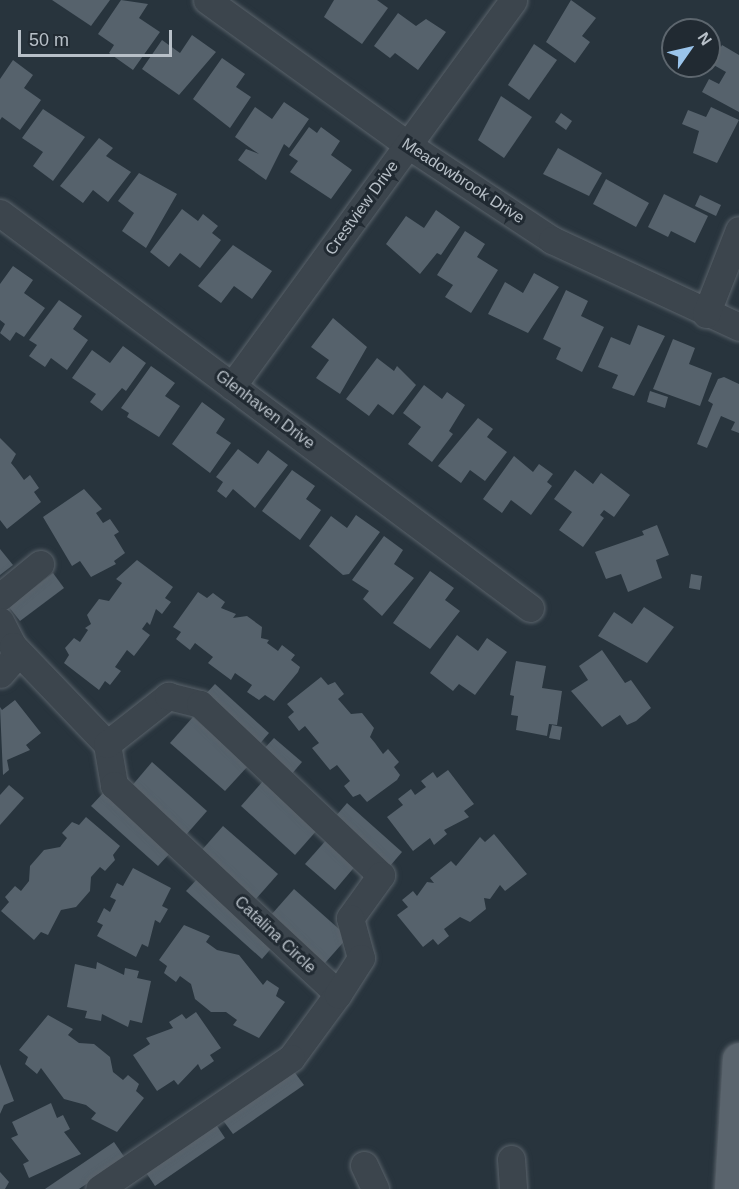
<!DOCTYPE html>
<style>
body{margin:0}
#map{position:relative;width:739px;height:1189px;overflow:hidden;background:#28343d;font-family:Arial,sans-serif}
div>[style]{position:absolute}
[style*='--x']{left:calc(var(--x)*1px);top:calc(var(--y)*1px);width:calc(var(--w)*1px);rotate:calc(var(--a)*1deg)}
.building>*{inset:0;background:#56626c}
.roads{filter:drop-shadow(0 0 2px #5a636b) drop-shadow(0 0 2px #5a636b)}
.minor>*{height:27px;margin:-13.5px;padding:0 13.5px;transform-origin:13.5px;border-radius:13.5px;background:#3c454d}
.major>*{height:33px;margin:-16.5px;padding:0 16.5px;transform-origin:16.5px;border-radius:16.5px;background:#5a646d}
span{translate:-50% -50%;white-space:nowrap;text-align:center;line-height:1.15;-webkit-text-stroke:6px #212a32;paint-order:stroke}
.street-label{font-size:16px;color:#b8c0c8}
.north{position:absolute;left:661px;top:18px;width:60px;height:60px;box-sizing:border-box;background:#212a32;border:2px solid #5d666e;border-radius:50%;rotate:56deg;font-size:16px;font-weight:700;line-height:24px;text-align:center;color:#b8c0c8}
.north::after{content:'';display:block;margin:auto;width:21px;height:27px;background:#9ac4eb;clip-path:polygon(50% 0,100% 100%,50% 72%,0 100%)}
.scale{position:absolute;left:18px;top:30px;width:154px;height:27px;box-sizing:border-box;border:3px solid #b8c0c8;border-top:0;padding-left:8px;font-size:18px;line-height:21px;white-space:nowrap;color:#b8c0c8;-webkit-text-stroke:4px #212a32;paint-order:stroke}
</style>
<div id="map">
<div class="building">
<div style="clip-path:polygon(52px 0,110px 0,91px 26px)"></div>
<div style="clip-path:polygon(121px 0,148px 4px,139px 18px,160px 32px,133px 70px,109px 53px,114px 45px,98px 34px)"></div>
<div style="clip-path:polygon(334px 0,377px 0,388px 8px,362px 44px,324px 17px)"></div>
<div style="clip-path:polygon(571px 0,596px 18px,582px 36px,590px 42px,575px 63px,546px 42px)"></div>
<div style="clip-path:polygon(398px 13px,416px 26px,426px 19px,446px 32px,418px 70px,395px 53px,390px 58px,374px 46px)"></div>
<div style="clip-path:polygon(192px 35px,216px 52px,179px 95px,142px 69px,162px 40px,180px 53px)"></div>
<div style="clip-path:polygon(534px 44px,557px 60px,529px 100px,508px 85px)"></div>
<div style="clip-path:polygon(722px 45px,739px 55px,739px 112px,702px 92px,709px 79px,719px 84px,726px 72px,712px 64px)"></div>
<div style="clip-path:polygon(222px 58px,245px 74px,236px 87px,251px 97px,230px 128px,193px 99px)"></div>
<div style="clip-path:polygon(13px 60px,33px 75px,24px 88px,41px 100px,20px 130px,2px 117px,0 120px,0 79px)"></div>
<div style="clip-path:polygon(501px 96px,532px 117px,504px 158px,478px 140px)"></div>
<div style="clip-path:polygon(284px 102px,309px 119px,289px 148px,284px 144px,266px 180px,238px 160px,246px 149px,259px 154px,235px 137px,255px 107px,272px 119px)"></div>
<div style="clip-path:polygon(711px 107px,739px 120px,717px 163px,693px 153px,699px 131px,682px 124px,688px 110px,706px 117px)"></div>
<div style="clip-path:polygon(43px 109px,85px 137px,53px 181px,33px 166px,43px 152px,22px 138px)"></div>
<div style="clip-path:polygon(561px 113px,572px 121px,566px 130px,555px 122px)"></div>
<div style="clip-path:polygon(309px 127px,317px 133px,321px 127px,340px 141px,331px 155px,352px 170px,331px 199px,290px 172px,298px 161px,289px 155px)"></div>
<div style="clip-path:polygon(99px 138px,113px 148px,106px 156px,131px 172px,108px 202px,93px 190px,83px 203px,60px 186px)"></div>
<div style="clip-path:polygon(558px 148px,602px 173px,589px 196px,543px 174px)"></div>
<div style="clip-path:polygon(139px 173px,177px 194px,146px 248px,122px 231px,134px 213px,118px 201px)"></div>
<div style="clip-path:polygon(606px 179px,649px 203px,636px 227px,593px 204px)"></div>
<div style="clip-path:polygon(664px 194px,708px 216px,695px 243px,671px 231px,668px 237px,648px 227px)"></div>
<div style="clip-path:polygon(700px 195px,721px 205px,716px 216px,695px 206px)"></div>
<div style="clip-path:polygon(182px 209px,198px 221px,203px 214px,218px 226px,212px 233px,221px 240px,200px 268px,180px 253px,169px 267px,150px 252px)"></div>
<div style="clip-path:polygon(436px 210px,460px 227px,441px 255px,437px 253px,420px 274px,386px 244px,406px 216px,424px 228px)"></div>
<div style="clip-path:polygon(465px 231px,485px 244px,477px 257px,498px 270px,471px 313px,445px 297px,453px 285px,437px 275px)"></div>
<div style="clip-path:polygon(233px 245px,272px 271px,252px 299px,234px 286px,221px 303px,198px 286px)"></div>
<div style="clip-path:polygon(13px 266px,33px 280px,24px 293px,45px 308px,24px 337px,16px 332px,10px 341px,0 333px,5px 324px,0 320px,0 284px)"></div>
<div style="clip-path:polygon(534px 273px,559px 287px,528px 333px,488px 314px,505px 282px,523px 293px)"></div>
<div style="clip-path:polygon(566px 290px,588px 301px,581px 316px,604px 327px,582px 372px,556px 359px,561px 348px,543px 339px)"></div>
<div style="clip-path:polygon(59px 300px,82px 316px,73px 329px,88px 340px,67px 370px,51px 358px,45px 367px,29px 356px,37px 345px,29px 340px)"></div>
<div style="clip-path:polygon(333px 318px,367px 347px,340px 394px,316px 378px,329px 360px,311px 347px)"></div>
<div style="clip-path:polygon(638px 325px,665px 336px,634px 396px,612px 388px,618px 375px,598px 367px,611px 337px,630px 345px)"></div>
<div style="clip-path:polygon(673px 339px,695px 348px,689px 364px,712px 373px,700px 406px,653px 389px)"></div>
<div style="clip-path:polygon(123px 346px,146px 363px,126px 391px,122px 388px,102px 411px,90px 402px,96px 394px,72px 378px,92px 350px,110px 363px)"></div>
<div style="clip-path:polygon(377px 358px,394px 371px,397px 366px,416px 385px,393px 415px,378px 404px,369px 416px,346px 399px)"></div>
<div style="clip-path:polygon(151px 366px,175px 383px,165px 396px,180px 406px,159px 437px,127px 417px,129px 413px,121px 408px)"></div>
<div style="clip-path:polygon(724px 377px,739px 384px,739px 433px,731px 430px,735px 422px,721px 416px,707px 448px,697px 444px,713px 404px,708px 401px,718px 379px)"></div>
<div style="clip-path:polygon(424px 385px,442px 399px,447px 392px,465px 405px,449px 431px,453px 434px,432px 462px,408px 444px,421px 427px,403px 413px)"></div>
<div style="clip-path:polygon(650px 391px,668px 397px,665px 408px,647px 402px)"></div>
<div style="clip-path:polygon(202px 402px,225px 419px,216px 433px,231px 443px,210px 473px,172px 444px)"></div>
<div style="clip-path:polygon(478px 418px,493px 429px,487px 437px,507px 452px,485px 481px,470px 470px,461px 483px,438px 466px)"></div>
<div style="clip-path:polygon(0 438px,16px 454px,11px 463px,16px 469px,24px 480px,30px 475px,39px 488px,34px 492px,41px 502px,7px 529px,0 520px)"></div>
<div style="clip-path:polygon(238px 449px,258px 464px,268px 450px,288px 465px,255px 508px,233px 489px,226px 498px,217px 491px,223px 482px,216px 477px)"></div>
<div style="clip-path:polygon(514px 456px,533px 472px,539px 464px,553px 474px,547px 482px,552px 486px,531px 515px,511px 500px,502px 513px,483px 499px)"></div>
<div style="clip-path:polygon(292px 470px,315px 486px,306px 499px,321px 510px,300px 540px,262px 511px)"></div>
<div style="clip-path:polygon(575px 470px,593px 484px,601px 473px,630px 495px,614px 517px,604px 510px,600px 515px,604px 518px,583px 547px,559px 530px,572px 512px,554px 499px)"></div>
<div style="clip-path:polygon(84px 489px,102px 509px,96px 513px,103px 523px,110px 519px,119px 532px,114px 535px,125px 553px,114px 561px,116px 564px,91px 577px,80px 561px,72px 566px,43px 517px)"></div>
<div style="clip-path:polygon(356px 515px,380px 532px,349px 574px,343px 575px,309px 546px,331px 516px,347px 528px)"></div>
<div style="clip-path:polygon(657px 525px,669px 555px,656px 560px,662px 578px,628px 592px,621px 574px,606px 579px,595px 552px,644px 535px,642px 531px)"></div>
<div style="clip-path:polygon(384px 536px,403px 550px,394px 564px,414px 578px,382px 616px,363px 599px,369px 591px,352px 580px)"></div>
<div style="clip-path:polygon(0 549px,13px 565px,0 575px)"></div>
<div style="clip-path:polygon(137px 560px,173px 587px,165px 598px,171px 602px,162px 614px,156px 609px,150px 625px,147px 622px,142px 629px,150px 635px,134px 656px,127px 650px,115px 667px,121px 671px,110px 685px,105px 681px,99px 690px,64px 663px,69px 655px,65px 648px,74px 638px,80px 642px,88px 630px,85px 628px,91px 624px,87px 615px,99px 599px,109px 601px,122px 583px,116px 579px)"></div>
<div style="clip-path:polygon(430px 571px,454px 588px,445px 600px,460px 611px,430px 649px,393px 623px)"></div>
<div style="clip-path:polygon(53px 573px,64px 588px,20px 621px,9px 607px)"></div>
<div style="clip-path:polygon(691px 574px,702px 576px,700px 590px,689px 588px)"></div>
<div style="clip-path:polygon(198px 592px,207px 598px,213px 593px,225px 602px,221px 608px,236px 614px,233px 618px,247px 616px,262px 627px,261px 638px,269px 640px,267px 643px,278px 651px,282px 645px,295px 655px,291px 660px,300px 667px,298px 672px,274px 701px,265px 695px,259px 700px,247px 692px,252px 685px,235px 673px,231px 680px,208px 663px,213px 657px,195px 643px,190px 650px,176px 639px,181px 632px,173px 627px)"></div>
<div style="clip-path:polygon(644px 607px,674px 627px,647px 663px,598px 636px,614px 612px,632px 624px)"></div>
<div style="clip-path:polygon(457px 635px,478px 651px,487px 638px,507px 652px,475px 695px,459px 684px,453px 691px,430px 673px)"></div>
<div style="clip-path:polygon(602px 650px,625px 683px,631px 680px,651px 708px,636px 721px,627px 725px,620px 715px,602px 727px,571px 691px,588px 680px,579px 666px)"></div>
<div style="clip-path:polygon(516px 661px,546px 666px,542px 688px,562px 691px,557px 725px,549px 724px,547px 736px,516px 730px,518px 716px,511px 715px,514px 696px,510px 695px)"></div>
<div style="clip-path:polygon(321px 677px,328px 685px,335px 682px,344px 694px,338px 699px,351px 714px,362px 713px,374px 728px,370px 737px,375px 743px,383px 754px,388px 749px,399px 762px,394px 767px,400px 775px,397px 780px,367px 802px,360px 794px,353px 797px,344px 786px,350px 781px,337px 765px,330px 770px,312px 748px,319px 743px,305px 726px,299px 731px,288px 717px,294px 712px,287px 704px)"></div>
<div style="clip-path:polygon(215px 684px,269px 733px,257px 747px,202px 698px)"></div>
<div style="clip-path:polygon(15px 700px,41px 733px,26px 745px,30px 750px,7px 760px,9px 770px,3px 775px,0 707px,2px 710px)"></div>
<div style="clip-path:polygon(193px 717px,248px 766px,225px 791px,170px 743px)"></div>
<div style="clip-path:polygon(552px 725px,562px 727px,560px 740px,549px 738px)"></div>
<div style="clip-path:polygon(274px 738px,302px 762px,290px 776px,262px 751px)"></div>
<div style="clip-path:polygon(152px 762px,207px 811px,185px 836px,130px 788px)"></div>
<div style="clip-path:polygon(448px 770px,474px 804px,464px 811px,469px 817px,444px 830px,447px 834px,434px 845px,430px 838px,413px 851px,387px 817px,403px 805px,398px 799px,411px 789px,415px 795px,426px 787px,421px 781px,433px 772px,437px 778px)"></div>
<div style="clip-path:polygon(263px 781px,318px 829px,295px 855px,241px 806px)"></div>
<div style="clip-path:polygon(9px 785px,24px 798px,0 825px,0 795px)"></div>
<div style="clip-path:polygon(104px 792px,171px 852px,158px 866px,91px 806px)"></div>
<div style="clip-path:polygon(347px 803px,402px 852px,390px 866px,335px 817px)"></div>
<div style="clip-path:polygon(86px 817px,120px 846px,113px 855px,115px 860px,105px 871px,100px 867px,91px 877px,90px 891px,76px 907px,61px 910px,48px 935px,41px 932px,34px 940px,1px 911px,9px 902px,5px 897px,15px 886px,21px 891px,29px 881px,30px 866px,44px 850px,60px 847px,67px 838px,62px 833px,72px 822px,79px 825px)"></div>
<div style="clip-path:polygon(223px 826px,278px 874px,255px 900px,201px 851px)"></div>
<div style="clip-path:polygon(494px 834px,527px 874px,505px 891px,500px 885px,490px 899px,484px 898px,486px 909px,470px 922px,460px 917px,444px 929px,449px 936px,438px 945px,433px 939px,423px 947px,397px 915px,408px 907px,402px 900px,413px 891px,417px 896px,427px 882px,434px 883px,430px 878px,451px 861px,456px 866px,480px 837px,485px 842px)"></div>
<div style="clip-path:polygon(328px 838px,357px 864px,335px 890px,305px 864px)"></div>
<div style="clip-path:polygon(133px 868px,171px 888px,162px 906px,168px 909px,160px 923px,155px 920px,148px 947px,142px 944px,136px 957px,97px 936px,103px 925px,97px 922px,104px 908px,110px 912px,116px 900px,110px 897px,117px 883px,123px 886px)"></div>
<div style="clip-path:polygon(199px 877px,274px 945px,262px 959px,186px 891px)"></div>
<div style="clip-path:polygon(294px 889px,348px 937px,325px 963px,271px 915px)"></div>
<div style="clip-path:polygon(184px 925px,210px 936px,206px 942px,217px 950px,239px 955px,263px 985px,267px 980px,279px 988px,276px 996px,285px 1002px,259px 1038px,233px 1025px,237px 1020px,226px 1012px,211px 1012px,195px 999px,191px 984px,180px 976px,176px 982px,164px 973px,167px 966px,159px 960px)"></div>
<div style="clip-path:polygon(97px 962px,124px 975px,125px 968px,139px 971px,137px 978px,151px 981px,142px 1023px,130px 1020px,128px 1027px,102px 1014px,101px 1021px,85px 1018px,87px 1011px,67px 1007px,75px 964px,96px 969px)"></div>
<div style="clip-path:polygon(196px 1012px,221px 1048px,210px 1055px,214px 1061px,201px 1070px,198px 1064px,178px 1085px,174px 1080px,157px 1091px,133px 1055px,150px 1044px,146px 1038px,173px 1028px,169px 1022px,182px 1014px,186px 1019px)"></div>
<div style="clip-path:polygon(48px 1015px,73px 1029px,68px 1035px,79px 1043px,94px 1044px,110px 1057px,113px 1072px,123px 1080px,128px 1075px,139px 1084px,136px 1091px,144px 1098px,117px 1132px,91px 1119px,96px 1113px,86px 1105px,64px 1099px,41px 1068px,37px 1074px,25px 1064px,28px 1057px,19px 1050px)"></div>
<div style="clip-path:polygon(0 1064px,14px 1101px,4px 1105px,0 1114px)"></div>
<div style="clip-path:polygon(293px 1070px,304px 1085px,233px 1134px,222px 1119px)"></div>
<div style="clip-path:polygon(51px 1103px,57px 1118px,63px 1115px,70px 1129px,64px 1132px,81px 1154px,29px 1178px,23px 1164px,29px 1161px,11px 1138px,18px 1135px,12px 1122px)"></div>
<div style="clip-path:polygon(215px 1123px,225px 1138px,155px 1186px,145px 1171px)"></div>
<div style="clip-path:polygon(114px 1142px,125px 1158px,79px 1189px,45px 1189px)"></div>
<div style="clip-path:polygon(0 1172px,9px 1182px,5px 1189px,0 1189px)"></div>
</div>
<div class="roads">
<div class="minor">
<div style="--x:207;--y:0;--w:248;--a:35.8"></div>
<div style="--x:408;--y:145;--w:173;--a:33.4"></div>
<div style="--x:552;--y:240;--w:206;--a:24.9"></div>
<div style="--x:0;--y:213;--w:661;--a:36.7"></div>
<div style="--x:706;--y:314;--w:90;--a:-68.6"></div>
<div style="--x:232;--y:386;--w:477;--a:-53.9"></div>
<div style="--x:0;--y:597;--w:52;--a:-39.5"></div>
<div style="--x:0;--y:621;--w:28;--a:63"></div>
<div style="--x:13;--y:646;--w:12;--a:85"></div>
<div style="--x:14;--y:658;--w:21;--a:131"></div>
<div style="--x:13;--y:646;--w:136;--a:46.2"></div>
<div style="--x:107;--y:744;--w:42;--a:80.3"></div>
<div style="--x:114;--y:785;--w:306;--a:43"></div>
<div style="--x:338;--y:994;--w:79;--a:126.3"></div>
<div style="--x:291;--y:1058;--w:232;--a:145.7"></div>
<div style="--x:107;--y:744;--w:78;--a:-38.2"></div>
<div style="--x:168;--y:696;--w:33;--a:14"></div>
<div style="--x:200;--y:704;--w:249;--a:43.4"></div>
<div style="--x:381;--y:875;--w:53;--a:125.8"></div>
<div style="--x:350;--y:918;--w:41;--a:74.6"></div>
<div style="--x:361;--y:958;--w:43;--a:122.6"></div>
<div style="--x:511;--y:1159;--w:30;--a:86"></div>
<div style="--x:364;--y:1165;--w:26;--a:65"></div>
</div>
<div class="major">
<div style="--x:731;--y:1189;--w:130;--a:-86.5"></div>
</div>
</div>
<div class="street-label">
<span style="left:463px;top:181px;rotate:33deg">Meadowbrook Drive</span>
<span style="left:362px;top:208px;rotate:-54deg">Crestview Drive</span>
<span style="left:265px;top:410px;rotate:37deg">Glenhaven Drive</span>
<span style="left:275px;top:935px;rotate:43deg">Catalina Circle</span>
</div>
<div class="north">N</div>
<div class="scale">50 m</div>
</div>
